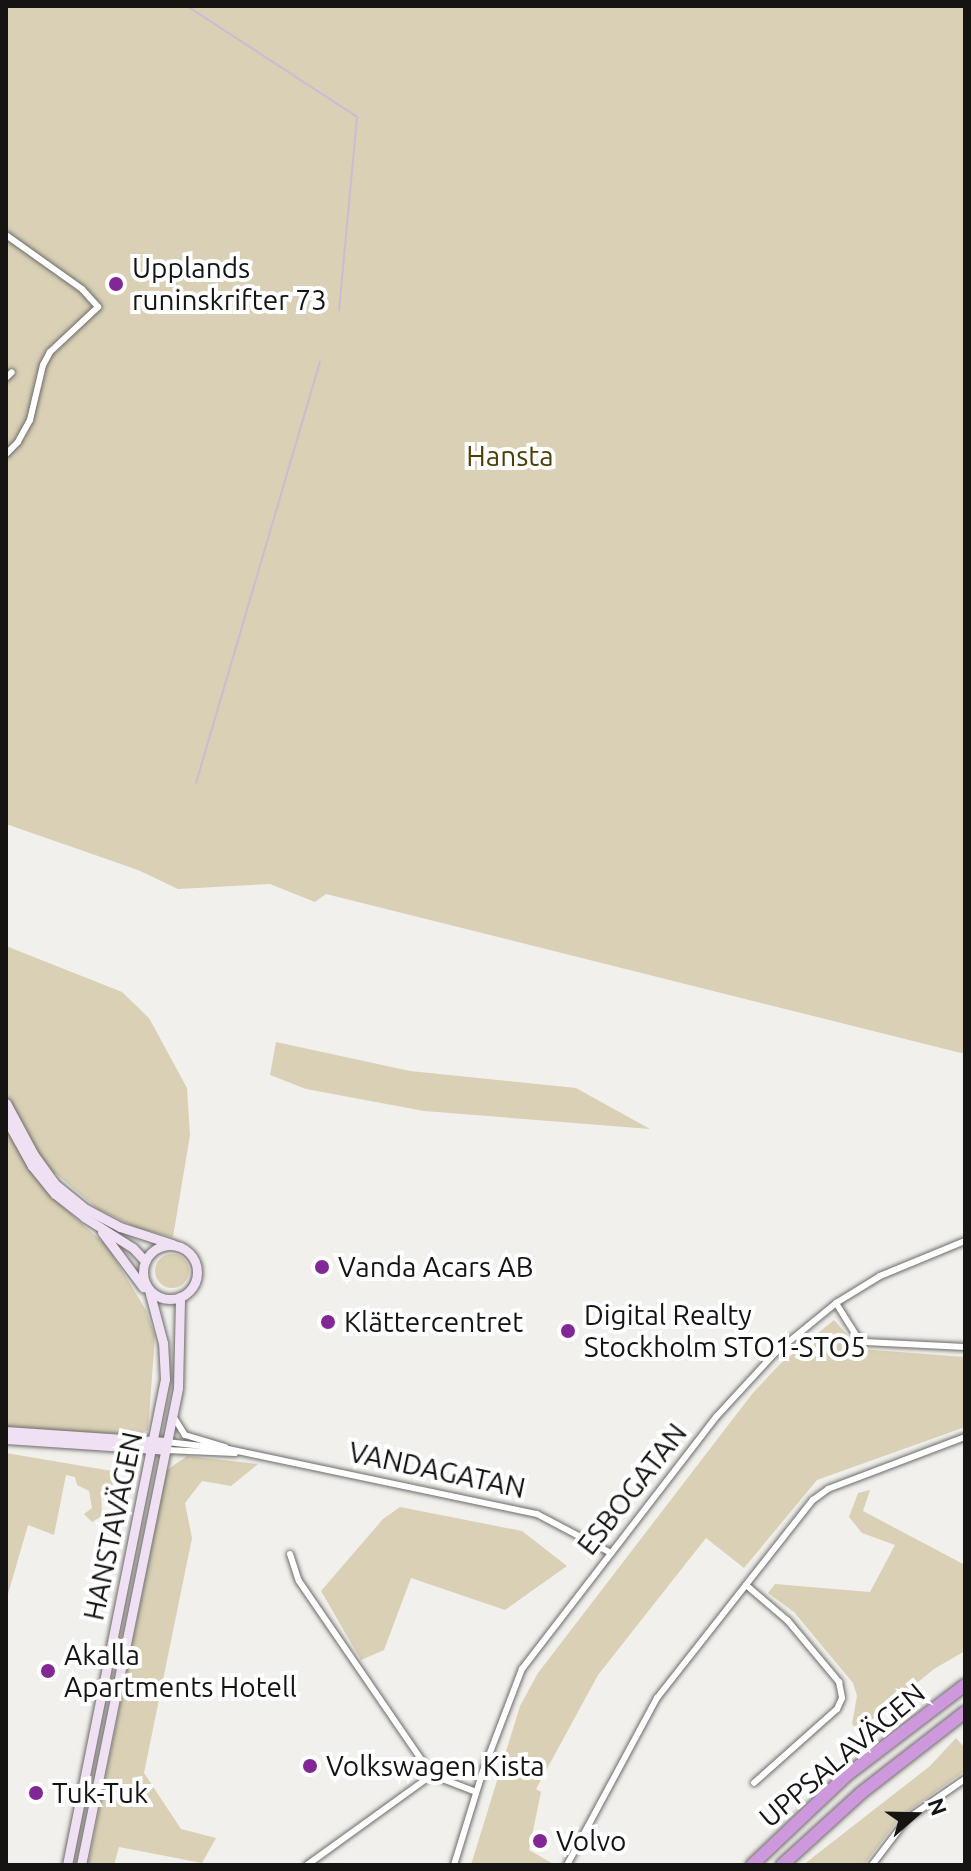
<!DOCTYPE html>
<meta charset="utf-8">
<style>
body{margin:0}
#map{position:relative;width:971px;height:1871px;overflow:hidden;background:#f1f0ec;font-family:Ubuntu,sans-serif}
div>[style]{position:absolute}
[style*='--x']{left:calc(var(--x)*1px);top:calc(var(--y)*1px);width:calc(var(--w)*1px);rotate:calc(var(--a)*1deg)}
.green>*{inset:0;background:#d9d0b5}
.round{border-radius:50%}
.stream>*{height:2px;margin:-1px;padding:0 1px;transform-origin:1px;border-radius:1px;background:#cebad4}
.roads{filter:drop-shadow(0 0 2px #6d6b68) drop-shadow(0 0 2px #6d6b68)}
.street>*{height:6px;margin:-3px;padding:0 3px;transform-origin:3px;border-radius:3px;background:#fff}
.secondary>*{height:9px;margin:-4.5px;padding:0 4.5px;transform-origin:4.5px;border-radius:4.5px;background:#f0e0f4}
.secondary>.ring{margin:-4.5px;padding:0;box-sizing:content-box;background:none;border:9px solid #f0e0f4;border-radius:50%}
.highway>*{height:12px;margin:-6px;padding:0 6px;transform-origin:6px;border-radius:6px;background:#ce98dc}
.dots>*{width:22px;height:22px;translate:-50% -50%;box-sizing:border-box;border:4px solid #fff;border-radius:50%}
span{translate:-50% -50%;white-space:nowrap;text-align:center;line-height:1.15;-webkit-text-stroke:8px #fff;paint-order:stroke}
.poi-label{font-size:28px;color:#151413}
.left{translate:0 -50%;text-align:left}
.park-label{font-size:28px;color:#4e3e06}
.street-label{font-size:28px;color:#151413}
.frame{position:absolute;inset:0;border:8px solid #151413;pointer-events:none}
.north{position:absolute;left:875px;top:1775px;width:80px;height:80px;-webkit-text-stroke:6px #fff;paint-order:stroke;rotate:70deg;font-size:22px;font-weight:700;line-height:32px;text-align:center;color:#151413}
.north::after{content:'';display:block;margin:auto;width:28px;height:36px;background:#151413;clip-path:polygon(50% 0,100% 100%,50% 72%,0 100%)}
</style>
<div id="map">
<div class="green">
<div style="clip-path:polygon(6px 6px,965px 6px,965px 1054px,326px 894px,315px 902px,270px 884px,178px 889px,138px 870px,6px 824px)"></div>
<div style="clip-path:polygon(6px 946px,122px 992px,149px 1018px,187px 1088px,190px 1135px,173px 1237px,137px 1228px,98px 1209px,55px 1173px,40px 1182px,51px 1196px,107px 1246px,146px 1310px,155px 1336px,148px 1430px,139px 1435px,6px 1428px)"></div>
<div style="clip-path:polygon(276px 1042px,410px 1071px,576px 1088px,650px 1129px,424px 1111px,306px 1089px,270px 1075px)"></div>
<div class="round" style="left:155px;top:1254px;width:34px;height:34px"></div>
<div style="clip-path:polygon(834px 1320px,860px 1349px,965px 1357px,965px 1427px,817px 1480px,744px 1568px,706px 1538px,598px 1675px,536px 1789px,541px 1792px,529px 1850px,555px 1865px,471px 1865px,520px 1706px,538px 1673px,752px 1394px,779px 1365px)"></div>
<div style="clip-path:polygon(6px 1453px,112px 1471px,115px 1483px,101px 1492px,102px 1516px,92px 1522px,84px 1514px,92px 1508px,89px 1491px,77px 1485px,75px 1477px,66px 1475px,54px 1535px,28px 1525px,6px 1601px)"></div>
<div style="clip-path:polygon(187px 1456px,258px 1464px,231px 1486px,202px 1481px,185px 1503px,192px 1538px,144px 1773px,181px 1829px,216px 1838px,202px 1863px,119px 1847px,114px 1865px,88px 1865px,167px 1470px)"></div>
<div style="clip-path:polygon(870px 1490px,863px 1511px,965px 1565px,965px 1651px,934px 1669px,858px 1731px,852px 1724px,857px 1696px,853px 1683px,794px 1612px,768px 1593px,775px 1584px,870px 1592px,895px 1545px,862px 1533px,849px 1517px,858px 1493px)"></div>
<div style="clip-path:polygon(400px 1507px,522px 1531px,567px 1566px,505px 1610px,411px 1578px,384px 1650px,361px 1660px,321px 1591px,383px 1519px)"></div>
<div style="clip-path:polygon(956px 1738px,965px 1748px,965px 1771px,901px 1816px,864px 1865px,803px 1865px,930px 1766px)"></div>
</div>
<div class="stream">
<div style="--x:187;--y:6;--w:203;--a:33.1"></div>
<div style="--x:357;--y:117;--w:194;--a:95.3"></div>
<div style="--x:196;--y:783;--w:439;--a:-73.6"></div>
</div>
<div class="roads">
<div class="street">
<div style="--x:6;--y:235;--w:93;--a:35.4"></div>
<div style="--x:82;--y:289;--w:24;--a:48"></div>
<div style="--x:98;--y:307;--w:66;--a:136.8"></div>
<div style="--x:50;--y:352;--w:15;--a:118"></div>
<div style="--x:43;--y:365;--w:57;--a:103.3"></div>
<div style="--x:30;--y:420;--w:25;--a:119"></div>
<div style="--x:18;--y:442;--w:17;--a:135"></div>
<div style="--x:6;--y:378;--w:8;--a:-45"></div>
<div style="--x:836;--y:1303;--w:39;--a:58"></div>
<div style="--x:857;--y:1336;--w:10;--a:37"></div>
<div style="--x:865;--y:1342;--w:100;--a:2.9"></div>
<div style="--x:173;--y:1416;--w:22;--a:58"></div>
<div style="--x:185;--y:1435;--w:42;--a:16.7"></div>
<div style="--x:167;--y:1442;--w:61;--a:6.5"></div>
<div style="--x:228;--y:1449;--w:316;--a:11.9"></div>
<div style="--x:537;--y:1514;--w:81;--a:27.8"></div>
<div style="--x:166;--y:1450;--w:69;--a:2.5"></div>
<div style="--x:290;--y:1554;--w:28;--a:72"></div>
<div style="--x:299;--y:1581;--w:235;--a:55.6"></div>
<div style="--x:432;--y:1775;--w:47;--a:21.1"></div>
<div style="--x:746;--y:1585;--w:55;--a:40.6"></div>
<div style="--x:788;--y:1621;--w:80;--a:50.1"></div>
<div style="--x:839;--y:1682;--w:16;--a:79"></div>
<div style="--x:842;--y:1698;--w:12;--a:114"></div>
<div style="--x:837;--y:1709;--w:111;--a:138.3"></div>
<div style="--x:307;--y:1865;--w:154;--a:-35.8"></div>
<div style="--x:454;--y:1865;--w:98;--a:-72.9"></div>
<div style="--x:483;--y:1771;--w:109;--a:-69.1"></div>
<div style="--x:522;--y:1669;--w:319;--a:-52.4"></div>
<div style="--x:717;--y:1416;--w:86;--a:-47.4"></div>
<div style="--x:775;--y:1353;--w:79;--a:-39.3"></div>
<div style="--x:836;--y:1303;--w:52;--a:-31.5"></div>
<div style="--x:880;--y:1276;--w:92;--a:-22.4"></div>
<div style="--x:567;--y:1865;--w:190;--a:-61.7"></div>
<div style="--x:657;--y:1698;--w:252;--a:-51.8"></div>
<div style="--x:813;--y:1500;--w:19;--a:-36"></div>
<div style="--x:828;--y:1489;--w:147;--a:-20.8"></div>
<div style="--x:872;--y:1865;--w:58;--a:-52.7"></div>
<div style="--x:907;--y:1819;--w:70;--a:-34.6"></div>
</div>
<div class="secondary">
<div style="--x:6;--y:1103;--w:59;--a:61.7"></div>
<div style="--x:34;--y:1155;--w:36;--a:54"></div>
<div style="--x:55;--y:1184;--w:40;--a:39"></div>
<div style="--x:86;--y:1209;--w:38;--a:28"></div>
<div style="--x:120;--y:1227;--w:55;--a:18.1"></div>
<div style="--x:6;--y:1119;--w:54;--a:61"></div>
<div style="--x:32;--y:1166;--w:36;--a:51"></div>
<div style="--x:55;--y:1194;--w:37;--a:38"></div>
<div style="--x:84;--y:1217;--w:58;--a:32.3"></div>
<div style="--x:133;--y:1248;--w:18;--a:47"></div>
<div style="--x:102;--y:1232;--w:69;--a:53.3"></div>
<div class="ring" style="left:143px;top:1245px;width:45px;height:45px"></div>
<div style="--x:6;--y:1431;--w:161;--a:3.9"></div>
<div style="--x:6;--y:1439;--w:160;--a:3.9"></div>
<div style="--x:67;--y:1865;--w:496;--a:-78.6"></div>
<div style="--x:165;--y:1379;--w:36;--a:-93"></div>
<div style="--x:163;--y:1343;--w:55;--a:-104.8"></div>
<div style="--x:81;--y:1865;--w:487;--a:-78.5"></div>
<div style="--x:178;--y:1388;--w:91;--a:-88.7"></div>
</div>
<div class="highway">
<div style="--x:752;--y:1865;--w:131;--a:-43.5"></div>
<div style="--x:847;--y:1775;--w:148;--a:-37.3"></div>
<div style="--x:782;--y:1865;--w:107;--a:-42.3"></div>
<div style="--x:861;--y:1793;--w:132;--a:-37.9"></div>
</div>
</div>
<div class="dots">
<div style="left:116px;top:284px;background:#812896"></div>
<div style="left:322px;top:1267px;background:#812896"></div>
<div style="left:328px;top:1322px;background:#812896"></div>
<div style="left:568px;top:1331px;background:#812896"></div>
<div style="left:48px;top:1671px;background:#812896"></div>
<div style="left:310px;top:1766px;background:#812896"></div>
<div style="left:36px;top:1793px;background:#812896"></div>
<div style="left:540px;top:1841px;background:#812896"></div>
</div>
<div class="poi-label">
<span class="left" style="left:132px;top:284px">Upplands<br>runinskrifter 73</span>
<span class="left" style="left:338px;top:1267px">Vanda Acars AB</span>
<span class="left" style="left:584px;top:1331px">Digital Realty<br>Stockholm STO1-STO5</span>
<span class="left" style="left:344px;top:1322px">Klättercentret</span>
<span class="left" style="left:64px;top:1671px">Akalla<br>Apartments Hotell</span>
<span class="left" style="left:326px;top:1766px">Volkswagen Kista</span>
<span class="left" style="left:52px;top:1793px">Tuk-Tuk</span>
<span class="left" style="left:556px;top:1841px">Volvo</span>
</div>
<div class="park-label">
<span style="left:510px;top:456px">Hansta</span>
</div>
<div class="street-label">
<span style="left:437px;top:1470px;rotate:12deg">VANDAGATAN</span>
<span style="left:632px;top:1489px;rotate:-52deg">ESBOGATAN</span>
<span style="left:113px;top:1526px;rotate:-78deg">HANSTAVÄGEN</span>
<span style="left:842px;top:1755px;rotate:-40deg">UPPSALAVÄGEN</span>
</div>
<div class="frame"></div>
<div class="north">N</div>
</div>
